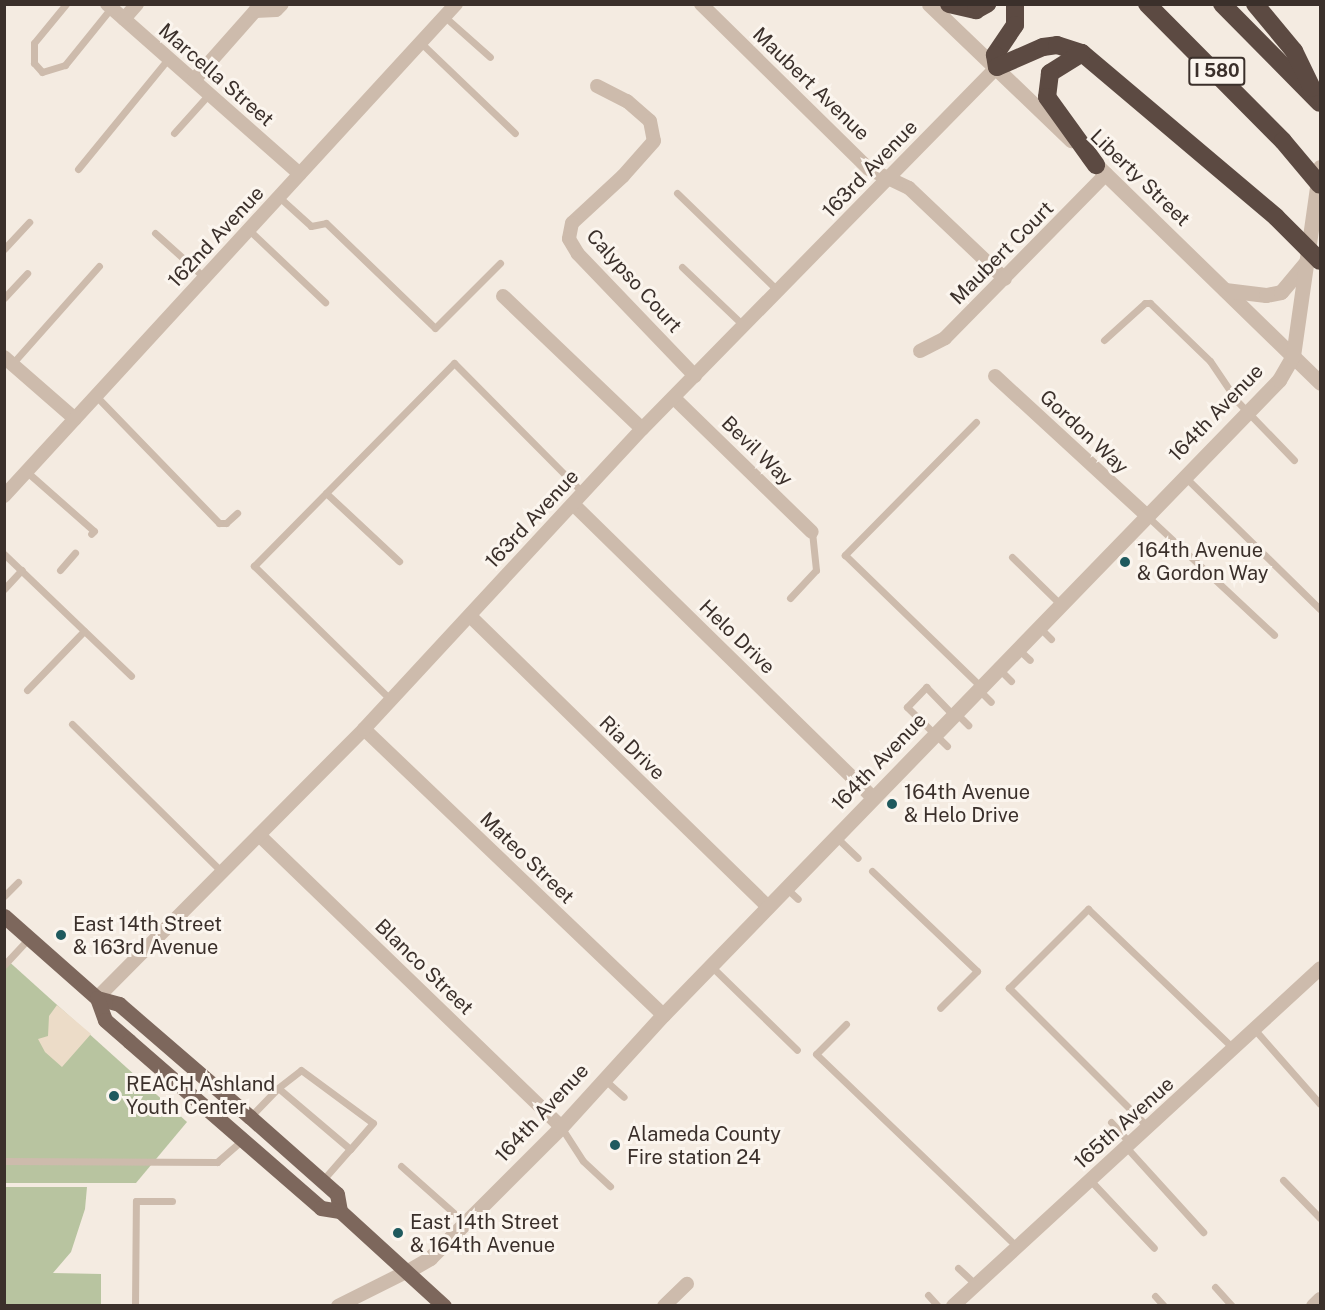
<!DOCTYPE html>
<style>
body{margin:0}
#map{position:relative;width:1325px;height:1310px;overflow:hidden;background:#f4ebe1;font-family:"Public Sans",sans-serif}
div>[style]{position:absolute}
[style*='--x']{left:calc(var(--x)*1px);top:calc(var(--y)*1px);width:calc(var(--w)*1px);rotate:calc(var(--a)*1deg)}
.green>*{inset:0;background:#b8c4a0}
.plaza>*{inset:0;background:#ecdcc8}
.service>*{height:7px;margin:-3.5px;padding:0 3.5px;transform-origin:3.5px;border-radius:3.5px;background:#cdbbac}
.minor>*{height:14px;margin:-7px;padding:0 7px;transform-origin:7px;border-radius:7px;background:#cdbbac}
.tertiary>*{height:15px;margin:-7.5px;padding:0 7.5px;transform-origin:7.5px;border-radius:7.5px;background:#cdbbac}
.primary>*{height:15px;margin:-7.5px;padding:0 7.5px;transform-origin:7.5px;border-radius:7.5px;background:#7d675c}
.motorway>*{height:18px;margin:-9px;padding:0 9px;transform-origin:9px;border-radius:9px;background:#5c4a42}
.motorway-bridge>*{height:18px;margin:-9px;padding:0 9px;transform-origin:9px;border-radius:9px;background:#5c4a42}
.dots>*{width:16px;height:16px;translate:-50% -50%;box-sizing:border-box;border:3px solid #fbf5ee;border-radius:50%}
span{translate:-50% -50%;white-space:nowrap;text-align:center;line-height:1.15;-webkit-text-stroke:6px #fbf5ee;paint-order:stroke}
.shield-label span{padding:2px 4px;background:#fbf5ee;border:2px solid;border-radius:4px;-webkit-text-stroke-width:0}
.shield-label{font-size:18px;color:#3b302b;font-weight:700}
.street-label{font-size:20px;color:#3b302b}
.poi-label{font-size:20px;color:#3b302b}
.left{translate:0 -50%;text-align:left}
.frame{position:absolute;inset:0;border:6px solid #3b302b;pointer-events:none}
</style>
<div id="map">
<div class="green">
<div style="clip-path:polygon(5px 958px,187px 1122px,136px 1183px,5px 1183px)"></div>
<div style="clip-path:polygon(5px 1187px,87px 1187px,85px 1209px,71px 1252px,53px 1273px,101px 1274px,101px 1305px,5px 1305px)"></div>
</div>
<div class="plaza">
<div style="clip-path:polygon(57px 1005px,91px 1034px,62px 1067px,45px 1052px,38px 1039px,48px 1036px,49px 1016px)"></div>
</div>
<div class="service">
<div style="--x:66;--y:4;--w:50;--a:129.4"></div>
<div style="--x:34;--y:43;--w:20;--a:90"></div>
<div style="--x:34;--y:63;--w:12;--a:48"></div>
<div style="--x:42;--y:72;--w:24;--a:-17"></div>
<div style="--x:65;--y:65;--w:73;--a:-51.1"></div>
<div style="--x:445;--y:17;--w:60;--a:41.6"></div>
<div style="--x:421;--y:43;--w:130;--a:43.8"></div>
<div style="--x:174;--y:133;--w:52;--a:-48.1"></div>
<div style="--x:78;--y:169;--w:144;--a:-50.7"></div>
<div style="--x:677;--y:193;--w:141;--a:44.1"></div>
<div style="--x:279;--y:197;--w:43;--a:42.2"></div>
<div style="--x:311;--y:226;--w:15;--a:-11"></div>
<div style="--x:326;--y:223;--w:151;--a:43.9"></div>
<div style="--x:435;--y:328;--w:92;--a:-45"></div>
<div style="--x:249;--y:230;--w:105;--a:43.5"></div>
<div style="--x:155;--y:233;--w:67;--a:42"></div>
<div style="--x:4;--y:249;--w:37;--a:-47"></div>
<div style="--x:682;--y:267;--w:86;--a:43.6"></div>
<div style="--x:4;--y:298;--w:34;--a:-47"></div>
<div style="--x:1104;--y:340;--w:55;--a:-42.1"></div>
<div style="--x:1145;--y:303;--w:5;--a:0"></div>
<div style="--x:1150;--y:303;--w:83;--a:44"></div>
<div style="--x:1210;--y:361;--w:48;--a:56"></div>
<div style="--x:1237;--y:401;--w:82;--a:46"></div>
<div style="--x:12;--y:364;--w:131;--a:-48.4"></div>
<div style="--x:96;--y:396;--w:177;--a:45.9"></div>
<div style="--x:219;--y:523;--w:7;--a:0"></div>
<div style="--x:226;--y:523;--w:15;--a:-42"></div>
<div style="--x:976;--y:422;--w:187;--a:134.6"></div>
<div style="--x:845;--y:555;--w:190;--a:44.1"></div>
<div style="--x:27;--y:472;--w:89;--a:41.4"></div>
<div style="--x:94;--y:531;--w:4;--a:135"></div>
<div style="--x:1185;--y:477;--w:189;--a:44.4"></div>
<div style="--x:326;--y:493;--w:100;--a:43"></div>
<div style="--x:1147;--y:516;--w:174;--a:43.1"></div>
<div style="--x:4;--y:554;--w:176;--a:43.8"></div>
<div style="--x:1012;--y:557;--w:69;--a:44.4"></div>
<div style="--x:60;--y:570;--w:23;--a:-49"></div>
<div style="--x:4;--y:589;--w:26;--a:-47"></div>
<div style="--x:790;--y:598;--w:38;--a:-47"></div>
<div style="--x:816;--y:570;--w:38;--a:-96"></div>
<div style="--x:1039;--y:627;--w:17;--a:45"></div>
<div style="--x:1018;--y:649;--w:16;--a:43"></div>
<div style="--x:999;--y:669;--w:17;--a:45"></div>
<div style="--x:978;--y:689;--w:18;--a:45"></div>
<div style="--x:27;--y:690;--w:82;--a:-46"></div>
<div style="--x:391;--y:700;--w:192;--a:-135.6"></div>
<div style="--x:254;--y:566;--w:285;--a:-45.4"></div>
<div style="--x:454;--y:363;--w:183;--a:45.2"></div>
<div style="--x:957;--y:714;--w:16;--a:45"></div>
<div style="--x:72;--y:724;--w:211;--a:44.6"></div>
<div style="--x:947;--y:746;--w:56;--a:-135.7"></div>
<div style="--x:907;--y:707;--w:28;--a:-46"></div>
<div style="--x:926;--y:687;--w:40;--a:46"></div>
<div style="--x:836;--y:837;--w:30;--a:44"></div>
<div style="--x:872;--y:871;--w:145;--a:43.6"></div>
<div style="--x:977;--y:971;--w:52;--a:135"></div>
<div style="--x:786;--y:888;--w:16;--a:43"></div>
<div style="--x:4;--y:896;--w:20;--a:-45"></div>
<div style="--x:4;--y:965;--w:37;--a:-47"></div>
<div style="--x:711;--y:966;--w:120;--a:44.3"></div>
<div style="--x:846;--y:1024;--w:42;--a:135"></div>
<div style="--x:816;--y:1054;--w:277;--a:43.8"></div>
<div style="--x:1255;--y:1030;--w:98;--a:48.7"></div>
<div style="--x:605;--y:1080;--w:25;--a:42"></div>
<div style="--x:250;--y:1117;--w:40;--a:-46"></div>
<div style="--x:278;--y:1088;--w:29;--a:-38"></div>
<div style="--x:301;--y:1070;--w:89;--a:36.4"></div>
<div style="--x:373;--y:1123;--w:35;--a:131"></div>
<div style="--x:350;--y:1149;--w:94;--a:-139.7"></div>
<div style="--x:1111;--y:1122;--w:28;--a:48"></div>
<div style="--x:561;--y:1127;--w:40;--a:57.1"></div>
<div style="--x:583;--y:1161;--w:37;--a:43"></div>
<div style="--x:1148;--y:1127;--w:197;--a:-135"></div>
<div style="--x:1009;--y:988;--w:112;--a:-45"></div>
<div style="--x:1088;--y:909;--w:202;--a:43.8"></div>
<div style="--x:1126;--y:1147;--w:115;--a:47.8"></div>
<div style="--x:4;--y:1161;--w:213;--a:0.3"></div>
<div style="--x:217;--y:1162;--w:33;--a:-41"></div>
<div style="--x:401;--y:1166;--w:86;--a:41.7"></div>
<div style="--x:1090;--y:1180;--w:93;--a:46.7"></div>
<div style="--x:1283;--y:1180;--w:53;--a:45.8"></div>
<div style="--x:322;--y:1181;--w:43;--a:-48.8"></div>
<div style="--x:958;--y:1268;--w:25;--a:43"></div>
<div style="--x:1215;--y:1287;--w:25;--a:48"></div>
<div style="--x:928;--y:1295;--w:15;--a:48"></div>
<div style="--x:1155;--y:1296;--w:13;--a:48"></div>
<div style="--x:135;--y:1306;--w:105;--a:-89.5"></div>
<div style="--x:136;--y:1201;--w:36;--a:0"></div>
</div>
<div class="minor">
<div style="--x:107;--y:4;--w:257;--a:41.4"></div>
<div style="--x:701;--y:4;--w:235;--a:44.5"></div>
<div style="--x:869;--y:169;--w:44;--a:25.4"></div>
<div style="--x:909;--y:188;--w:132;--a:43.5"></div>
<div style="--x:124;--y:19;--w:20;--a:-49"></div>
<div style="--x:194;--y:80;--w:92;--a:-48.5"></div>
<div style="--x:255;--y:11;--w:21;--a:-3"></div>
<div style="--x:276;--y:10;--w:8;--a:-45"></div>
<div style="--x:597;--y:86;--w:34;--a:27"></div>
<div style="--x:627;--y:101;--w:30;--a:41"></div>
<div style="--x:650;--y:121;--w:20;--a:79"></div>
<div style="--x:654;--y:141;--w:47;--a:131.5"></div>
<div style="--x:623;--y:176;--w:69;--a:137.3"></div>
<div style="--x:572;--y:223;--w:16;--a:101"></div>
<div style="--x:569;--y:239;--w:17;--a:59"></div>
<div style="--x:578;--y:254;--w:169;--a:46.2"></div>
<div style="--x:503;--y:296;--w:192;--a:43.7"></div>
<div style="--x:920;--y:351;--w:28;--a:-27"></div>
<div style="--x:945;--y:338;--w:230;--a:-45.5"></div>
<div style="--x:4;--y:357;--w:94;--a:41.1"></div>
<div style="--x:995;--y:376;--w:207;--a:42.6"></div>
<div style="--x:674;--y:398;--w:192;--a:44.2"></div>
<div style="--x:4;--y:496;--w:668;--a:-47.43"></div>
<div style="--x:573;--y:504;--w:420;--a:44.4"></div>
<div style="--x:470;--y:616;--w:417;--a:44.3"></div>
<div style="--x:364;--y:729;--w:414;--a:43.7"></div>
<div style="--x:259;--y:835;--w:420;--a:44"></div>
<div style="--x:97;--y:998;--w:379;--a:-45.2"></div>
<div style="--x:364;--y:729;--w:409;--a:-47.2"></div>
<div style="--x:642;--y:429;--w:507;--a:-45.56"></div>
<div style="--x:338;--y:1306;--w:76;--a:-26.6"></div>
<div style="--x:664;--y:1306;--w:32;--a:-44"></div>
<div style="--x:953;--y:1306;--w:499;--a:-42.6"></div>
<div style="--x:1313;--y:1306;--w:10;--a:-45"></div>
</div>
<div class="tertiary">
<div style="--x:929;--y:4;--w:197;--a:43.8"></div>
<div style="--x:1088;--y:157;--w:324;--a:44.2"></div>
<div style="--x:1225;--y:290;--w:41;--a:7"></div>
<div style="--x:1266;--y:295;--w:15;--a:-11"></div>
<div style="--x:1281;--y:292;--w:39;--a:-50"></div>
<div style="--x:406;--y:1272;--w:28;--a:-30"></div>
<div style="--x:430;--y:1258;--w:185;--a:-45"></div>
<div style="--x:561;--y:1127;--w:151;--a:-47.7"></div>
<div style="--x:663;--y:1015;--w:885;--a:-45.87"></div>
<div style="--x:1279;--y:380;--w:28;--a:-60"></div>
<div style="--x:1293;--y:356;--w:191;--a:-81.9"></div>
</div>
<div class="primary">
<div style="--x:4;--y:916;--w:124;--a:41.4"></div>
<div style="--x:97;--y:998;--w:23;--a:15"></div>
<div style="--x:119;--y:1004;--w:173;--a:40.8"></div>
<div style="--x:250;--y:1117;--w:116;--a:41.5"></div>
<div style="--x:337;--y:1194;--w:17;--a:80"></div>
<div style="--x:97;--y:998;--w:23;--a:70"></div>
<div style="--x:105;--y:1020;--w:32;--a:41"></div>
<div style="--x:129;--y:1041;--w:254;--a:41"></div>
<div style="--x:321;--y:1208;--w:19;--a:9"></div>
<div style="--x:340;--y:1211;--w:141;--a:42.4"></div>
</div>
<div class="motorway">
<div style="--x:949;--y:4;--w:28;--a:13"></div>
<div style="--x:976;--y:10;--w:13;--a:-29"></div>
<div style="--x:1015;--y:4;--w:21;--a:90"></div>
<div style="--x:1015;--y:25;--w:36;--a:124"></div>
<div style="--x:995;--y:55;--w:12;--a:81"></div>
<div style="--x:997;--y:67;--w:50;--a:-23.5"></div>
<div style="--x:1043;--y:47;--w:14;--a:-8"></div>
<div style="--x:1057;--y:45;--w:26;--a:18"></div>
<div style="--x:1082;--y:53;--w:254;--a:40.2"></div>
<div style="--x:1147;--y:4;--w:193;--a:45.2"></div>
<div style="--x:1222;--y:4;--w:139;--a:45.3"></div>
<div style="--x:1255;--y:4;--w:61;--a:50.3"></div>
<div style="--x:1294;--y:51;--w:41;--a:64.1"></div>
<div style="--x:1082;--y:53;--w:38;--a:148"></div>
<div style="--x:1050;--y:73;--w:24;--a:97"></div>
<div style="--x:1047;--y:97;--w:84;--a:54.2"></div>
</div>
<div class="motorway-bridge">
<div style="--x:1283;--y:141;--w:57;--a:49.9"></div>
<div style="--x:1276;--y:217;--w:62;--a:45"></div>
</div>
<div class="dots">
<div style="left:1125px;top:562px;background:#1f5a5e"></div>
<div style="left:892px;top:804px;background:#1f5a5e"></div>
<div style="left:61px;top:935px;background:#1f5a5e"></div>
<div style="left:114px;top:1096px;background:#1f5a5e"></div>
<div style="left:615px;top:1145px;background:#1f5a5e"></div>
<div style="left:398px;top:1233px;background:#1f5a5e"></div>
</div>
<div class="shield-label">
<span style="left:1217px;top:71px">I 580</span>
</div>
<div class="street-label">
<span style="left:216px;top:75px;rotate:41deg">Marcella Street</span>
<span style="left:811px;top:84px;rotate:44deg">Maubert Avenue</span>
<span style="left:870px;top:169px;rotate:-46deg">163rd Avenue</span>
<span style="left:1140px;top:178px;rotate:44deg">Liberty Street</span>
<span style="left:216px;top:237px;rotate:-47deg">162nd Avenue</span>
<span style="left:1002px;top:253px;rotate:-45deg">Maubert Court</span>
<span style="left:634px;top:281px;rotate:48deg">Calypso Court</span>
<span style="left:1216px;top:413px;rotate:-46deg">164th Avenue</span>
<span style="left:1084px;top:432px;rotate:43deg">Gordon Way</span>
<span style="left:757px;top:451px;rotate:44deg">Bevil Way</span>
<span style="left:532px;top:519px;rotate:-47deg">163rd Avenue</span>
<span style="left:737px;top:637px;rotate:44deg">Helo Drive</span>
<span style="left:632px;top:748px;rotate:44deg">Ria Drive</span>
<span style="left:879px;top:762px;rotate:-46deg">164th Avenue</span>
<span style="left:527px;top:858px;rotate:44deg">Mateo Street</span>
<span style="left:424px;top:967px;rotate:44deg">Blanco Street</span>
<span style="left:542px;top:1113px;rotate:-47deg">164th Avenue</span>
<span style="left:1124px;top:1123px;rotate:-42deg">165th Avenue</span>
</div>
<div class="poi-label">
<span class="left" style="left:1137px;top:562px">164th Avenue<br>&amp; Gordon Way</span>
<span class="left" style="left:904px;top:804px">164th Avenue<br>&amp; Helo Drive</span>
<span class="left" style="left:73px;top:936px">East 14th Street<br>&amp; 163rd Avenue</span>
<span class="left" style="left:126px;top:1096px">REACH Ashland<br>Youth Center</span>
<span class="left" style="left:627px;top:1146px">Alameda County<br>Fire station 24</span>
<span class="left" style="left:410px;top:1234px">East 14th Street<br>&amp; 164th Avenue</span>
</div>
<div class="frame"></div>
</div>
